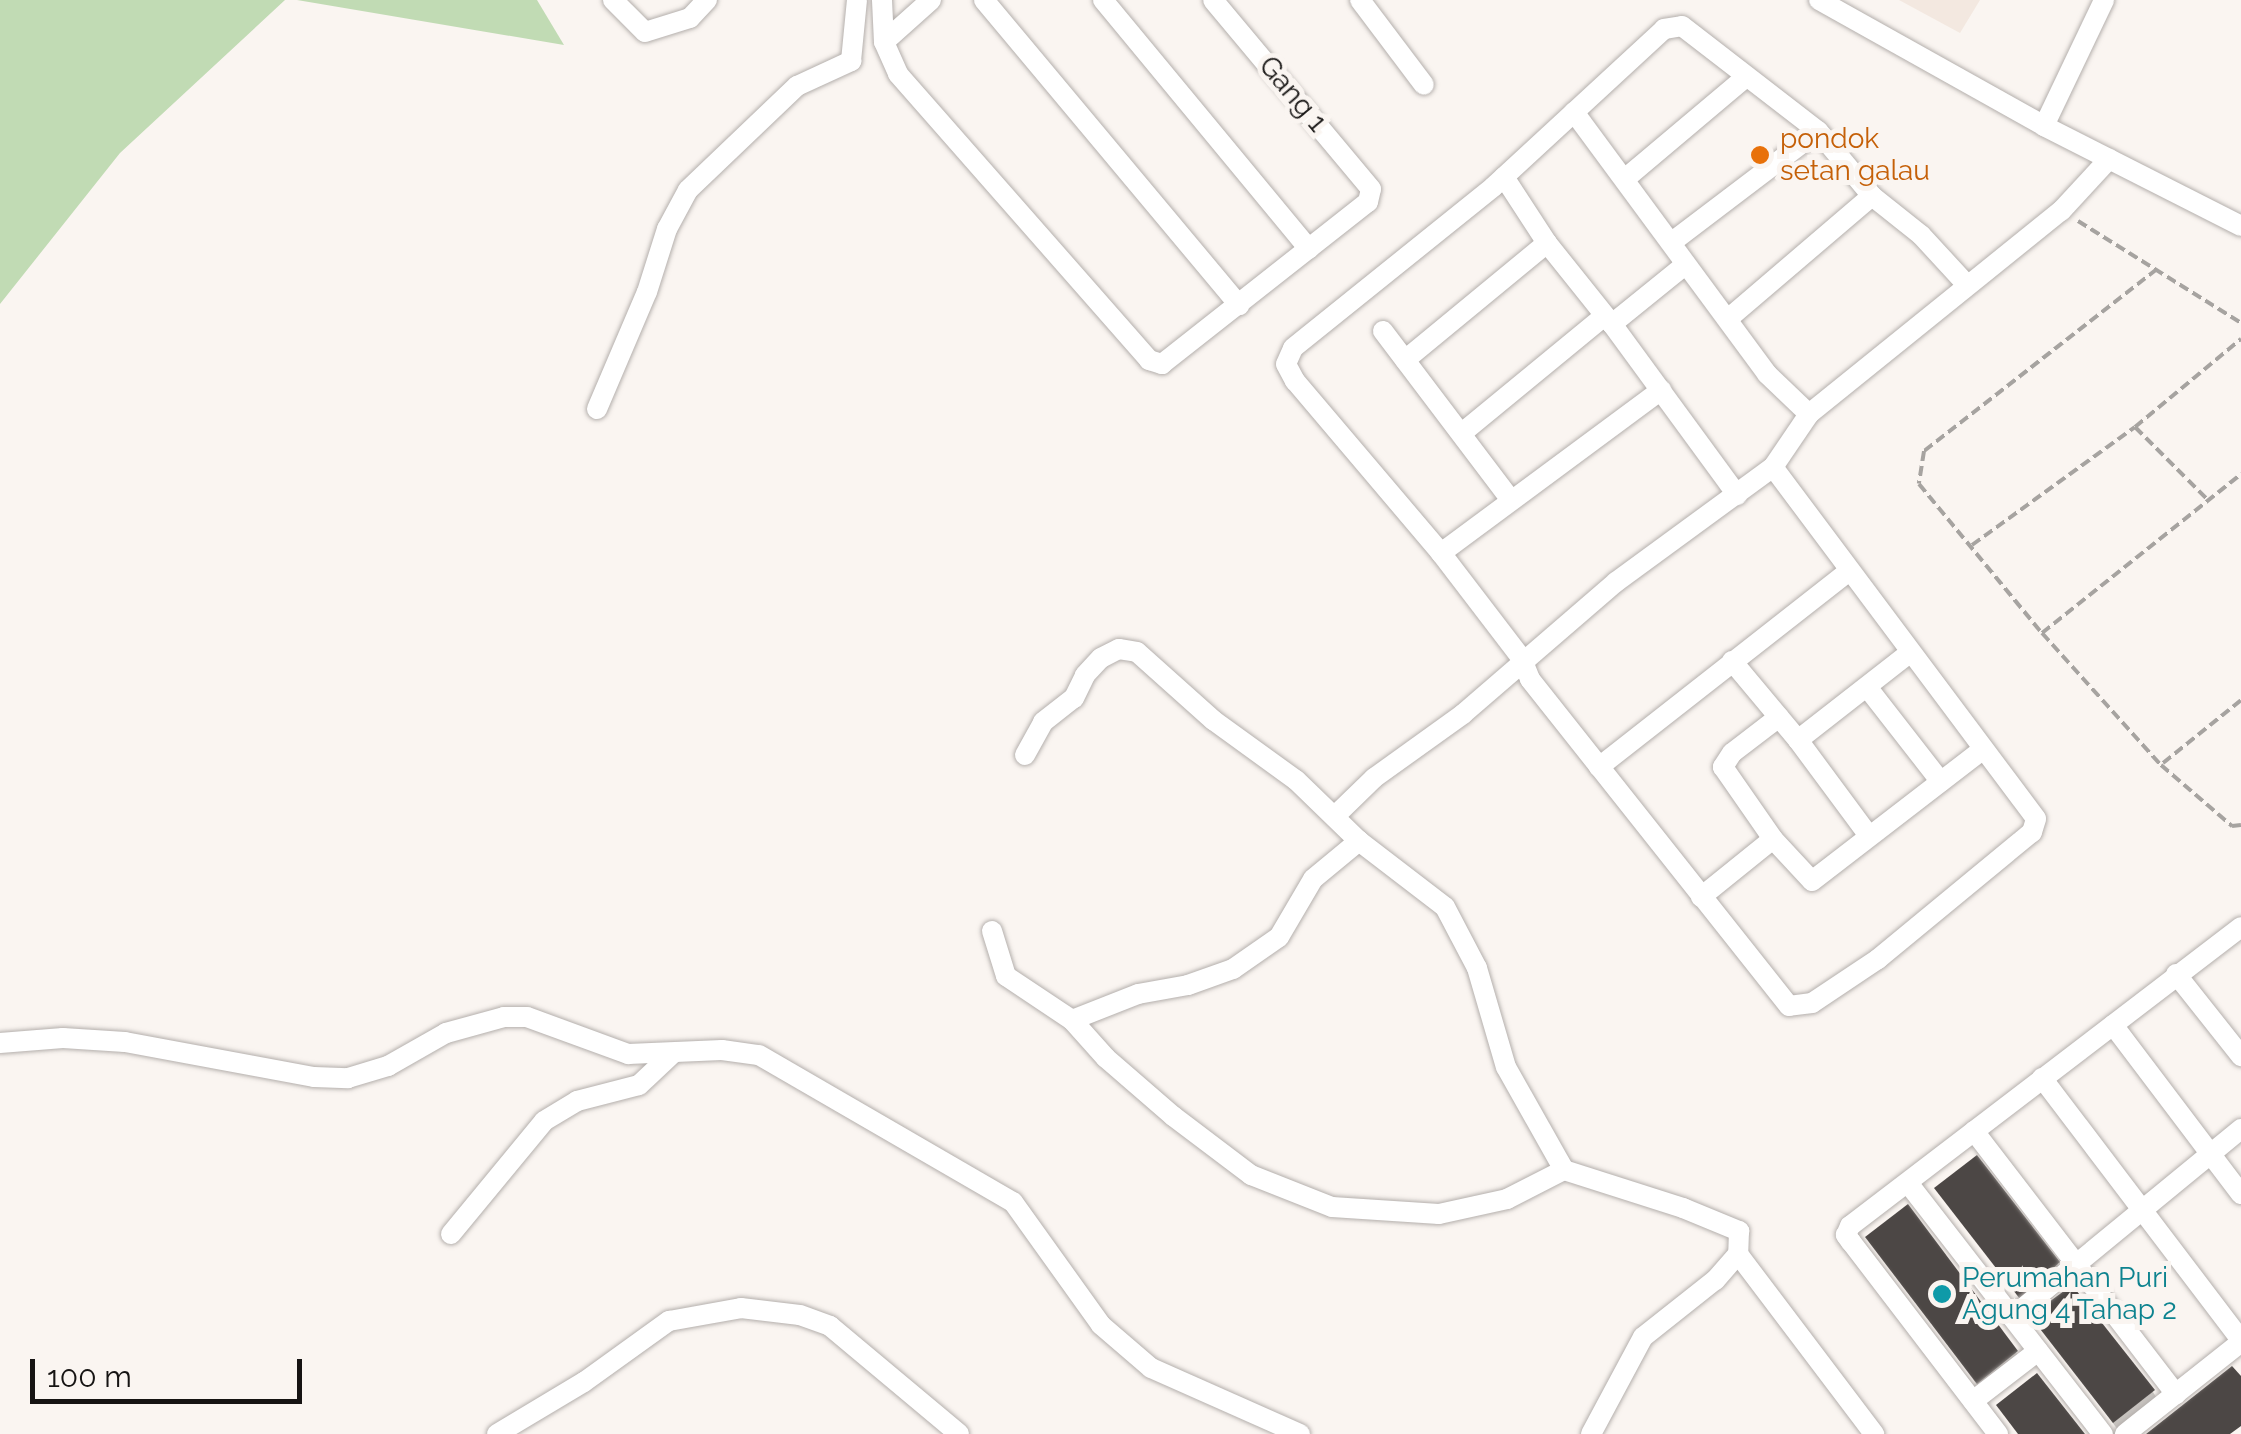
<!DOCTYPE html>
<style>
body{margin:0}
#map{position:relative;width:2241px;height:1434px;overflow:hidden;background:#faf5f1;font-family:Raleway,sans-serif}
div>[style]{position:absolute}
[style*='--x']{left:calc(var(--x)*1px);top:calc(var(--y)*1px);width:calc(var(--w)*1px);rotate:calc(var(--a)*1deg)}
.built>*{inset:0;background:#f3e8e0}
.green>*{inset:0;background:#c1dbb4}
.shadow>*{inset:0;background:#0003}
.building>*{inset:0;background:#4c4745}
.path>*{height:4px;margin-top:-2px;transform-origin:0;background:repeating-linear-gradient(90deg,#a6a3a0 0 10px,transparent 0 15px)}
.roads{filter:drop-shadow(0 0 2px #b4afac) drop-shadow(0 0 2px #b4afac)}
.minor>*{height:20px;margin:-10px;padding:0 10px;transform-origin:10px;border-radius:10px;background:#fff}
.dots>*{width:28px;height:28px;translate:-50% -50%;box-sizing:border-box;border:5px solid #faf5f1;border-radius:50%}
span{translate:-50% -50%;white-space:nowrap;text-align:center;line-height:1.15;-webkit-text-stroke:10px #faf5f1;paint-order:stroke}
.street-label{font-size:28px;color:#161413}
.food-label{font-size:28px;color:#c56008}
.left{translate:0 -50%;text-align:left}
.culture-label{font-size:28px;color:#0d838f}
.scale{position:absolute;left:30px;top:1359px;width:272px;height:45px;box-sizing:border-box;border:5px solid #161413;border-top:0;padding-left:12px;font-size:30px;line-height:35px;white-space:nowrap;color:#161413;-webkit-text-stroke:8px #faf5f1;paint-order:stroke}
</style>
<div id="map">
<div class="built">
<div style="clip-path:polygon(1899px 0,1980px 0,1960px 33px)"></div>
</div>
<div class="green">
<div style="clip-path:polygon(0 0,285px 0,120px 153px,0 304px)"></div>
<div style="clip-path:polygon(297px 0,537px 0,564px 45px)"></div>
</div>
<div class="shadow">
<div style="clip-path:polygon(1938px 1188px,2058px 1264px,2069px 1282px,2050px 1300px,2153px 1392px,2164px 1410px,2121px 1434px)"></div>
<div style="clip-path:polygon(1869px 1238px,2016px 1352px,2026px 1371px,1989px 1401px)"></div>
</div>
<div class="building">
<div style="clip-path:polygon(1977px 1155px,2060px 1262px,2020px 1299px,1934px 1188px)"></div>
<div style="clip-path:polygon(1908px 1204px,2018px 1351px,1977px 1384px,1865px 1237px)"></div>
<div style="clip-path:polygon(2072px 1285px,2155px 1390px,2113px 1423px,2030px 1316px)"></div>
<div style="clip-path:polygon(2232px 1366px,2241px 1376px,2241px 1426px,2230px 1434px,2146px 1434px)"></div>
<div style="clip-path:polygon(2037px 1373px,2085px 1434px,2018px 1434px,1996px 1405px)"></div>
</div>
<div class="path">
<div style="--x:2078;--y:221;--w:192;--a:32"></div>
<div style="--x:2157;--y:269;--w:296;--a:142"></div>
<div style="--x:1924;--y:451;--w:33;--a:99"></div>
<div style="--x:1919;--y:484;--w:193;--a:50.5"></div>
<div style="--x:2042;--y:633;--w:178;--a:48"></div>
<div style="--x:2161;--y:765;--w:94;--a:40.7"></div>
<div style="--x:2232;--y:826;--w:9;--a:-6"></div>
<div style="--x:2135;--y:427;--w:103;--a:45"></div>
<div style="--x:1972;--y:545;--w:201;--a:-35.9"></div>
<div style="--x:2135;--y:427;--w:138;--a:-39.7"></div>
<div style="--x:2042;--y:633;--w:255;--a:-38.6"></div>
<div style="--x:2163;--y:763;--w:100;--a:-38.9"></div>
</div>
<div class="roads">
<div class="minor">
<div style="--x:613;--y:0;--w:45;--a:45"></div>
<div style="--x:645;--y:32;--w:47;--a:-17.3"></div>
<div style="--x:690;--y:18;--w:25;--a:-47"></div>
<div style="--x:882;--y:0;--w:42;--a:87.3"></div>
<div style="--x:884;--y:42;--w:35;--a:66"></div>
<div style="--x:898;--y:74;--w:381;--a:48.7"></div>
<div style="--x:1149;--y:360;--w:14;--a:17"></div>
<div style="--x:1162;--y:364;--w:262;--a:-38.2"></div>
<div style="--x:1368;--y:202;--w:13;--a:-77"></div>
<div style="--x:1371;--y:189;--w:246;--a:-129.9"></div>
<div style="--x:984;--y:0;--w:398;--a:50.1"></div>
<div style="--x:1103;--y:0;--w:323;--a:50.4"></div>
<div style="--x:1360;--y:0;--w:106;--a:53"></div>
<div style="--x:1819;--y:0;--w:258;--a:29.2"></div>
<div style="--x:2044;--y:126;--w:221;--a:26.9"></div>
<div style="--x:884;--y:42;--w:63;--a:-41.8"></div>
<div style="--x:1574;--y:112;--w:325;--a:53.6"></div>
<div style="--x:1767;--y:374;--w:58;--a:43.6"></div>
<div style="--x:2044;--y:126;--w:140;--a:-64.5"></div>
<div style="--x:1504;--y:177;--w:79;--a:56.9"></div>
<div style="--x:1547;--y:243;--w:104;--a:51.3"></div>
<div style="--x:1612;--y:324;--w:212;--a:53.8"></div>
<div style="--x:1626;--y:178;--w:157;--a:-40.1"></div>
<div style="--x:1672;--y:242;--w:183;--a:-37.2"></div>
<div style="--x:1729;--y:318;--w:188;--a:-40.5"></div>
<div style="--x:1612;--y:324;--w:95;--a:-39"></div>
<div style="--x:1383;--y:331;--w:212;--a:52.9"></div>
<div style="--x:1405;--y:360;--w:184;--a:-39.5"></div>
<div style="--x:597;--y:409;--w:127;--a:-66.9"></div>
<div style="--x:647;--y:292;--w:66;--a:-72.4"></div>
<div style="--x:667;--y:229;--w:44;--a:-61.7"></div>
<div style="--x:688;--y:190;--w:151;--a:-43.7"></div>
<div style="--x:797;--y:86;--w:60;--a:-24.8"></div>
<div style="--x:851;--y:61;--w:61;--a:-84.4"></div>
<div style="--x:1462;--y:433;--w:183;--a:-39.4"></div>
<div style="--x:1773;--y:467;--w:439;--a:53.2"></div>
<div style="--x:2036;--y:819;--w:14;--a:107"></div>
<div style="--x:2032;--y:832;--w:200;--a:140.5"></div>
<div style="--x:1878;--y:959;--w:79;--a:146.3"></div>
<div style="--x:1812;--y:1003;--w:23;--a:173"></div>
<div style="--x:1789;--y:1006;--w:417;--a:-128.4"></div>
<div style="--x:1530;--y:679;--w:22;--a:-112"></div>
<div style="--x:1522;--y:659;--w:133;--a:-127.4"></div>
<div style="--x:1441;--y:553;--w:226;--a:-130.3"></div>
<div style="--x:1295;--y:381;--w:19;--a:-118"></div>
<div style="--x:1286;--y:364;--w:17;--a:-66"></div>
<div style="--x:1293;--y:348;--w:257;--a:-38.8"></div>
<div style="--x:1493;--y:187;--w:233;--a:-42.7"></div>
<div style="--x:1664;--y:29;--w:18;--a:-9"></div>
<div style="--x:1682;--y:26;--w:172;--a:37.7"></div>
<div style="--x:1818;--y:131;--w:85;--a:50.3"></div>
<div style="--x:1872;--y:196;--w:63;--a:38.5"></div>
<div style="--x:1921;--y:235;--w:67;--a:47.4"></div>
<div style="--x:1441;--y:553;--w:274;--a:-36.5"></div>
<div style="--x:1732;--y:661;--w:103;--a:50.1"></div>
<div style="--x:1798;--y:740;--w:119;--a:53.5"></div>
<div style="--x:1867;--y:687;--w:120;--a:52.1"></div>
<div style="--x:1779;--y:717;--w:59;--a:142.5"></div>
<div style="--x:1732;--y:753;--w:17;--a:123"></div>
<div style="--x:1723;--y:767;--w:88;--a:55.2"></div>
<div style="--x:1773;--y:839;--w:57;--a:47.1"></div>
<div style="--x:1812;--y:881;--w:213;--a:-37.6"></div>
<div style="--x:1798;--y:740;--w:140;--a:-38"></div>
<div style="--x:1025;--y:755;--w:38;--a:-61"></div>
<div style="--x:1043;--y:722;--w:39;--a:-38"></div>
<div style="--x:1074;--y:698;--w:25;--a:-64"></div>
<div style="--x:1085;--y:675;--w:23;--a:-47"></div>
<div style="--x:1101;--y:658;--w:20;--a:-27"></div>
<div style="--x:1119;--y:649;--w:18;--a:9"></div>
<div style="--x:1137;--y:652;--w:102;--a:41.8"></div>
<div style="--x:1213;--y:720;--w:102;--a:35.9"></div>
<div style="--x:1296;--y:780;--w:88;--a:44.1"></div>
<div style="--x:1359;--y:841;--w:108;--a:37.5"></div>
<div style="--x:1445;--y:907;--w:69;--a:62.3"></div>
<div style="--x:1477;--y:968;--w:103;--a:73.7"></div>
<div style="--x:1506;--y:1067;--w:118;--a:60.6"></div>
<div style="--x:1564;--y:1170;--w:125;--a:17.7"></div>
<div style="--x:1683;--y:1208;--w:61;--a:22.3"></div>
<div style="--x:1739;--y:1231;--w:23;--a:92"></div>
<div style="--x:1738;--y:1254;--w:35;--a:131"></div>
<div style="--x:1715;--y:1280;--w:92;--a:141.6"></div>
<div style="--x:1643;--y:1337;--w:110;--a:118.2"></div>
<div style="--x:1599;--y:767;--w:316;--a:-38.1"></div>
<div style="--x:1336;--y:815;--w:53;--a:-44.2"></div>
<div style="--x:1374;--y:778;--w:110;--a:-35.7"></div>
<div style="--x:1463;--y:714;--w:202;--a:-40.8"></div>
<div style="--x:1616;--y:582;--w:195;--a:-36.2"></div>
<div style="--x:1773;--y:467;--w:64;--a:-55.8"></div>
<div style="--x:1809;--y:414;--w:324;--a:-38.9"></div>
<div style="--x:2061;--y:211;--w:71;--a:-47.3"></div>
<div style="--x:1701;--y:897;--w:92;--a:-38.9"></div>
<div style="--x:992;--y:931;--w:47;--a:72.7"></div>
<div style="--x:1006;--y:976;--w:79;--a:33.7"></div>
<div style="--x:1072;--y:1020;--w:51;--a:48.2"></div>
<div style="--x:1106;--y:1058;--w:89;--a:40.9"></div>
<div style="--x:1173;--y:1116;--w:98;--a:37.1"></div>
<div style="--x:1251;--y:1175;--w:87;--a:21.6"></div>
<div style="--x:1332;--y:1207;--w:107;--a:3.7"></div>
<div style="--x:1439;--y:1214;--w:70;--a:-12.4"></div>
<div style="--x:1507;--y:1199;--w:64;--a:-27"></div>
<div style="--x:2176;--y:974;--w:105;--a:51.6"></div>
<div style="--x:1072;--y:1020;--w:71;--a:-21.5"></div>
<div style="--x:1138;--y:994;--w:51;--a:-10.2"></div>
<div style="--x:1188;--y:985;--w:48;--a:-19.6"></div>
<div style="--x:1233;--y:969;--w:56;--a:-34.8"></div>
<div style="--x:1279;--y:937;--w:67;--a:-59.6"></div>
<div style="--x:1313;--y:879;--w:60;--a:-39.6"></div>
<div style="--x:2113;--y:1025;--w:212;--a:52.9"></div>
<div style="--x:0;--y:1043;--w:63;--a:-4.5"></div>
<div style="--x:63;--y:1038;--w:62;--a:3.7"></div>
<div style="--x:125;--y:1042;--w:192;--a:10.5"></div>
<div style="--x:314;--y:1077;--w:34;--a:2"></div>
<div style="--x:348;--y:1078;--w:42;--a:-16.7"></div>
<div style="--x:388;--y:1066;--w:67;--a:-29.6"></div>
<div style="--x:446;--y:1033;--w:60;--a:-15.4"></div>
<div style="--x:504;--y:1017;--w:23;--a:0"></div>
<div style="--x:527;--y:1017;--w:108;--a:20.1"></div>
<div style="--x:628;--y:1054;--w:94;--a:-2.4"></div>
<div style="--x:722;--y:1050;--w:37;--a:8"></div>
<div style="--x:759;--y:1055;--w:293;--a:30.1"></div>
<div style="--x:1013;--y:1202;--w:151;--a:54.4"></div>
<div style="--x:1101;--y:1325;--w:66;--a:40.7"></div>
<div style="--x:1151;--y:1368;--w:163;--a:23.9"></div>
<div style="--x:2042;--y:1078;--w:329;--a:52.8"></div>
<div style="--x:1974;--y:1131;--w:332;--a:52.5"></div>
<div style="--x:1908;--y:1183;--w:318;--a:52.2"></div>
<div style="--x:451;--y:1234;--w:146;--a:-50.5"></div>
<div style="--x:544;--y:1121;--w:39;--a:-31"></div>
<div style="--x:577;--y:1101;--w:64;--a:-14.5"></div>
<div style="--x:639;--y:1085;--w:45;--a:-43.2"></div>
<div style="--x:1738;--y:1254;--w:226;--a:52.9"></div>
<div style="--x:2012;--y:1317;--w:296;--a:-39.4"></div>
<div style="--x:1973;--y:1401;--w:82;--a:-37.6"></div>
<div style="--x:497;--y:1434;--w:101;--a:-30.9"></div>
<div style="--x:584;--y:1382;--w:105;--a:-35.7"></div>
<div style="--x:669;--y:1321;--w:73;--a:-10.2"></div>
<div style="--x:741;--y:1308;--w:59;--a:6.8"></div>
<div style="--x:800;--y:1315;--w:32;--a:20"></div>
<div style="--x:830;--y:1326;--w:168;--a:39.9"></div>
<div style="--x:1998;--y:1434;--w:242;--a:-127.4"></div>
<div style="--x:1851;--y:1242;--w:9;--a:-126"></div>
<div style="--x:1846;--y:1235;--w:10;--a:-66"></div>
<div style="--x:1850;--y:1226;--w:492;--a:-37.4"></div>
<div style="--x:2125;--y:1434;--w:148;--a:-38.4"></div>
</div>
</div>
<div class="dots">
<div style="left:1760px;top:155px;background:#e8710a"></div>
<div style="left:1942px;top:1294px;background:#0f9aa8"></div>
</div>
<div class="street-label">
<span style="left:1293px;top:94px;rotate:50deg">Gang 1</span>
</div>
<div class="food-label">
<span class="left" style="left:1780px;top:155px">pondok<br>setan galau</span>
</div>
<div class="culture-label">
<span class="left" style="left:1962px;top:1294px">Perumahan Puri<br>Agung 4 Tahap 2</span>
</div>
<div class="scale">100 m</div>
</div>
